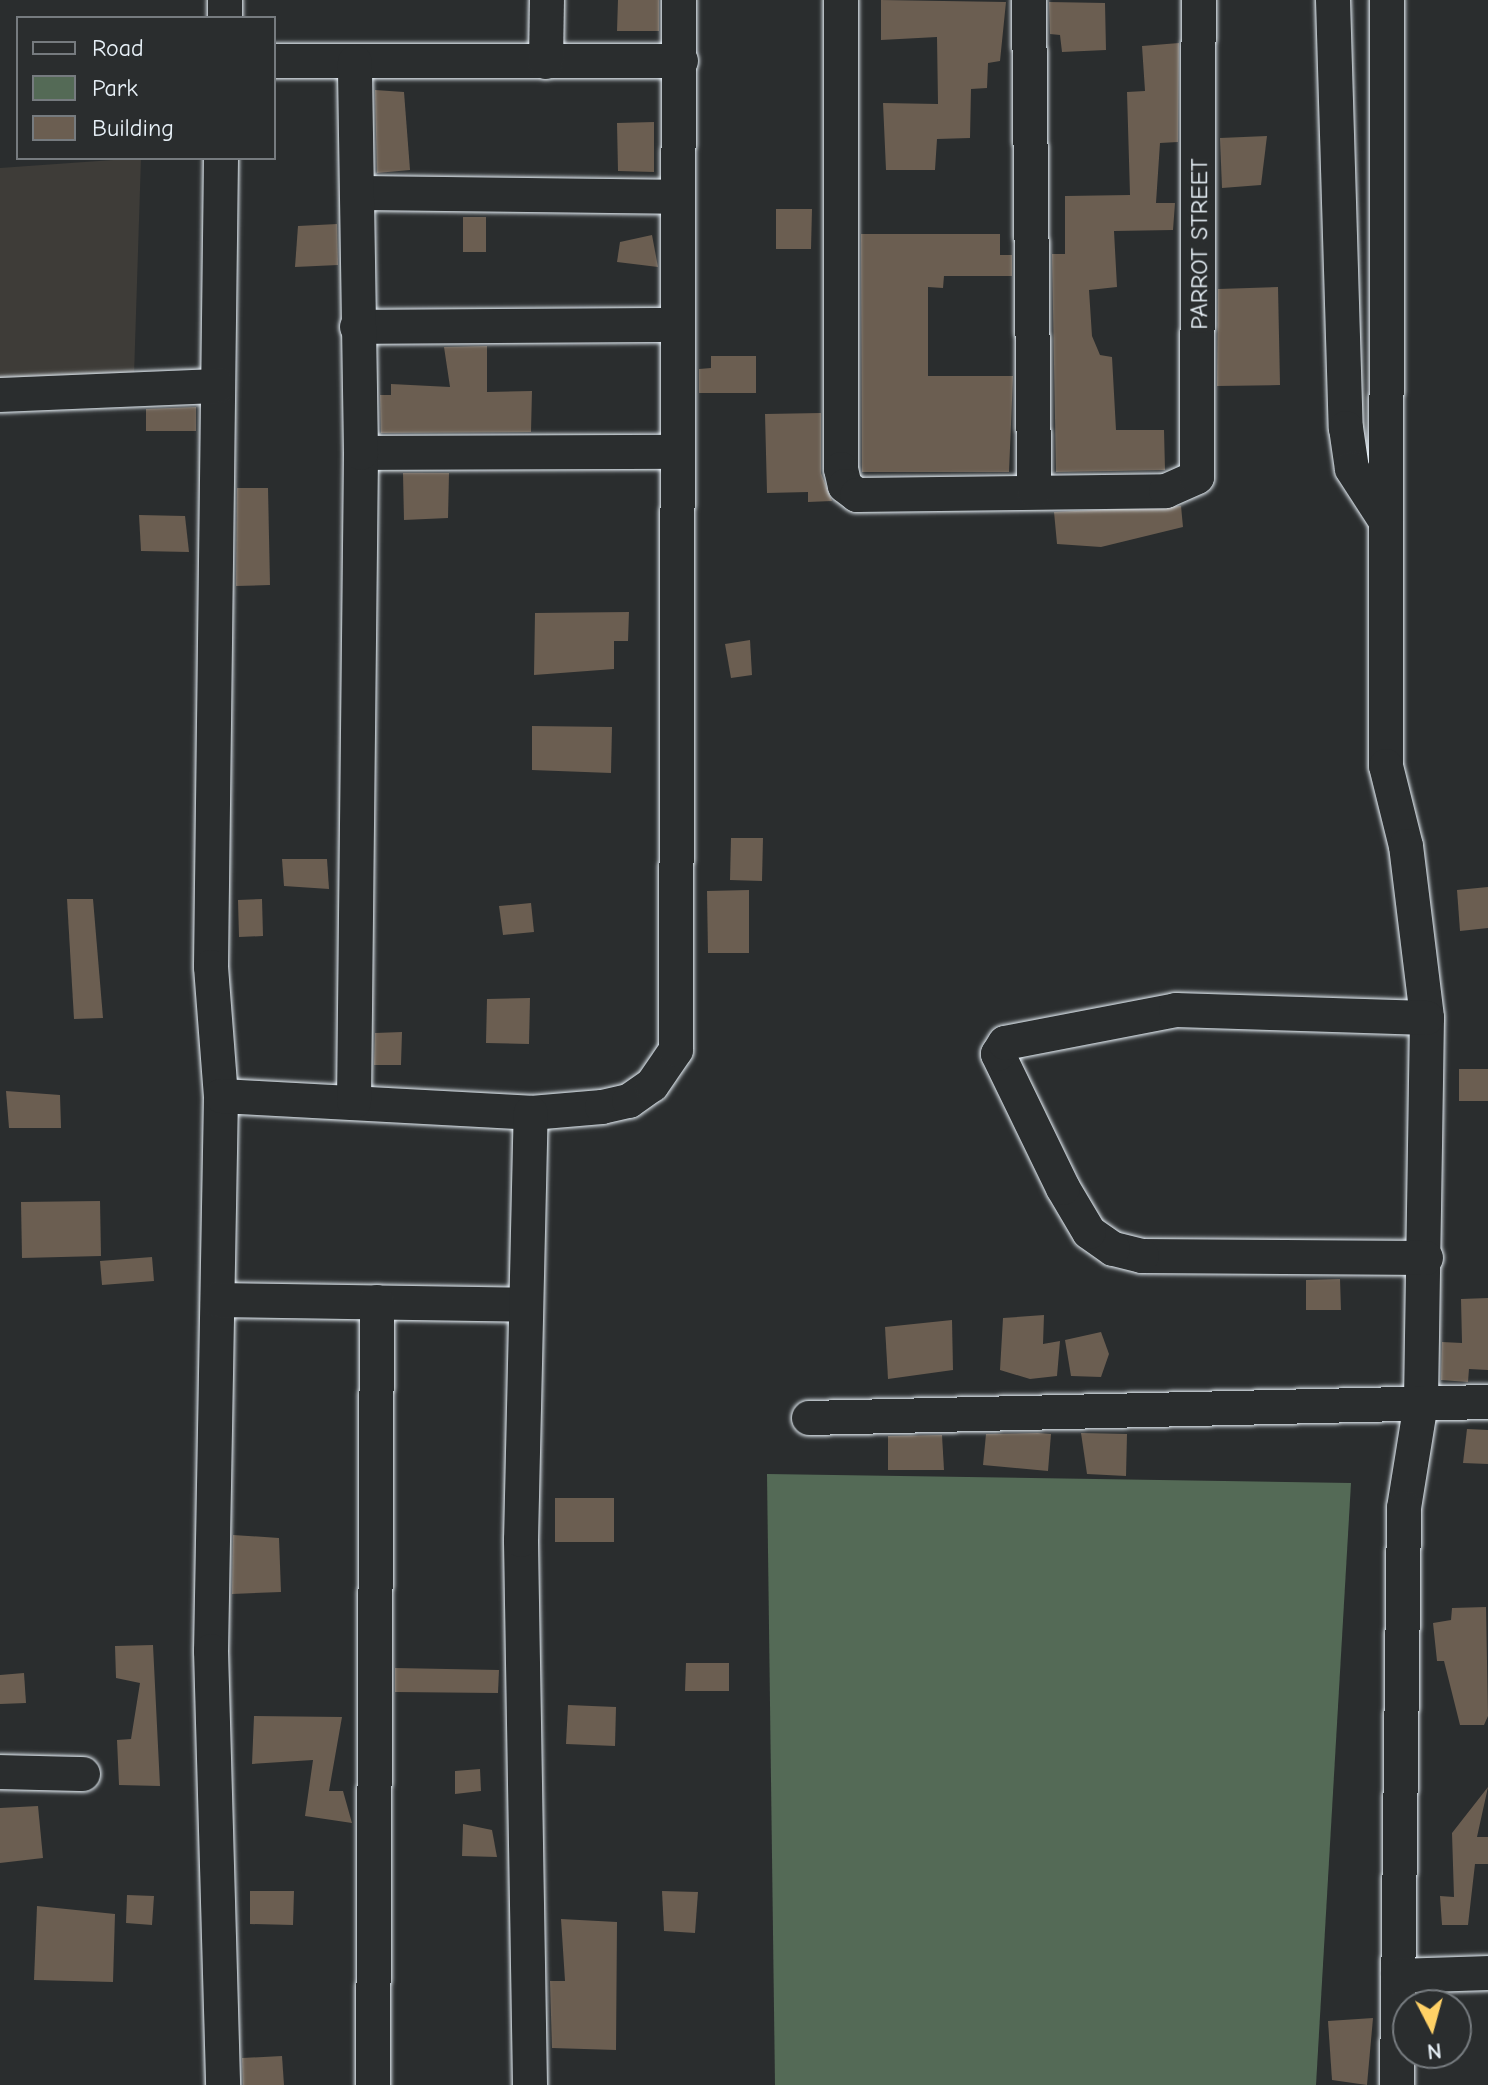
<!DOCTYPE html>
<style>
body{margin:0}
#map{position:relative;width:1488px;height:2085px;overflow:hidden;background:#2a2d2e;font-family:"Comic Neue",sans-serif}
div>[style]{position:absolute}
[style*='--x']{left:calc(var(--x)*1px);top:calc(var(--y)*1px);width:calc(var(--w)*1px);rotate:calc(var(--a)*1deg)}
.built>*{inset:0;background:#3e3c38}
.green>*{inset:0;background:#546a56}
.building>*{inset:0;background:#6b5e51}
.roads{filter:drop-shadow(0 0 2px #e8f1f8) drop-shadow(0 0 2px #e8f1f8)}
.minor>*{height:34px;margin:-17px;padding:0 17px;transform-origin:17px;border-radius:17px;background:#2a2d2e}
span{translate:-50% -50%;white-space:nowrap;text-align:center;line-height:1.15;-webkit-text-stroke:8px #2a2d2e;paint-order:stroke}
.street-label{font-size:24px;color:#e8f1f8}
.legend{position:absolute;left:16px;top:16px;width:260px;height:144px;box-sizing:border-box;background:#2a2d2e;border:2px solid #767b7f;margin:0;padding:10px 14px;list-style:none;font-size:24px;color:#e8f1f8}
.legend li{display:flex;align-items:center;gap:16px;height:40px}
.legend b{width:40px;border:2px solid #767b7f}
.north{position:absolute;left:1392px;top:1989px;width:80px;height:80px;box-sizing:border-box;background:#2a2d2e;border:2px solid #767b7f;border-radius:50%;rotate:174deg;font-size:22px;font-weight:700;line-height:32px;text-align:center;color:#e8f1f8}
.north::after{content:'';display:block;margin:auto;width:28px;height:36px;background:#ffd166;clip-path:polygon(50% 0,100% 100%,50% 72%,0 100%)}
</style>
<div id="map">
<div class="built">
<div style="clip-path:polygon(141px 158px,134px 376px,0 380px,0 168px)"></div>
</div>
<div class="green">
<div style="clip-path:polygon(767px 1474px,1351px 1483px,1316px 2085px,775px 2085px)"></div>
</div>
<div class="building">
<div style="clip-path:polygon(618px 0,659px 0,659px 31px,617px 31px)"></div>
<div style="clip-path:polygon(881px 0,1006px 2px,1000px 61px,988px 63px,987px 88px,971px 89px,970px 138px,937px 139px,935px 170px,886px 170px,883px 103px,938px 104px,937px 37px,881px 40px)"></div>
<div style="clip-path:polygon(1049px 2px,1105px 3px,1106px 50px,1062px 52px,1060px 35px,1050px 34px)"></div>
<div style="clip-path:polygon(1179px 43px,1178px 142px,1160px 143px,1156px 203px,1175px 203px,1173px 230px,1114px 231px,1117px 287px,1089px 290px,1092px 336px,1100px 355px,1112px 357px,1116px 430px,1164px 430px,1165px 470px,1056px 472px,1052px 254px,1065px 254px,1065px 196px,1130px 195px,1127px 92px,1145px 91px,1142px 46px)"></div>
<div style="clip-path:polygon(375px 90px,404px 92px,410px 170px,377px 173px)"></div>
<div style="clip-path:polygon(654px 122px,654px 172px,618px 171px,617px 123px)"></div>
<div style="clip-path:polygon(1267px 136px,1261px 185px,1222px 188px,1220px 138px)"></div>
<div style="clip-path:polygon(776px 209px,812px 209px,811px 249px,776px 249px)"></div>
<div style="clip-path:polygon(463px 217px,486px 217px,486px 252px,463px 252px)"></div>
<div style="clip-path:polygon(337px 224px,338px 265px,295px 267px,298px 226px)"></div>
<div style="clip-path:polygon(861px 234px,1000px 234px,1000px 255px,1012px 255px,1012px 276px,944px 276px,943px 288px,928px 287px,928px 376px,1013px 376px,1009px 472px,862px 472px)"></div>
<div style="clip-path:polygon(652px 235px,658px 267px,617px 262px,620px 242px)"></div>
<div style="clip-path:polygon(1278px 287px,1280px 385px,1217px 386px,1218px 289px)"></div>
<div style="clip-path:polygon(487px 346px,487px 392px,532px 391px,531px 432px,381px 433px,380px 395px,391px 395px,391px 384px,450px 387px,444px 347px)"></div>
<div style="clip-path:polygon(711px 356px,756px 356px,756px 393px,699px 393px,699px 369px,711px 368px)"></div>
<div style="clip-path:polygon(196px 407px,196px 431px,146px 431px,146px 409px)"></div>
<div style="clip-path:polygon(821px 413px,821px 473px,832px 501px,808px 502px,808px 492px,767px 493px,765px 414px)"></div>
<div style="clip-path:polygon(403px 473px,449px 473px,448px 518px,404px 520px)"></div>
<div style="clip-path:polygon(237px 488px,268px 488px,270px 585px,236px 586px)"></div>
<div style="clip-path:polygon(1181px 506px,1183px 527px,1101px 547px,1057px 544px,1054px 512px)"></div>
<div style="clip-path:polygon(139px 515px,185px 516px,189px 552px,141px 551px)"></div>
<div style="clip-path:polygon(629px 612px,628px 641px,614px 641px,614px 669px,534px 675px,535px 613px)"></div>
<div style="clip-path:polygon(750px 640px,752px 675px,731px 678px,725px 644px)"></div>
<div style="clip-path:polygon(532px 726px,612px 727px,611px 773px,532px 770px)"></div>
<div style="clip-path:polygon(731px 838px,763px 838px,762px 881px,730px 880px)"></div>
<div style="clip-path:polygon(282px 859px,327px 859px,329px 889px,284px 886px)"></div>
<div style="clip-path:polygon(1488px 887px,1488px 928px,1460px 931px,1457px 890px)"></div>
<div style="clip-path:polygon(749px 890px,749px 953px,708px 953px,707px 891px)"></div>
<div style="clip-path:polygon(67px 899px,93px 899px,103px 1018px,74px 1019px)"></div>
<div style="clip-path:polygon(262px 899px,263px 936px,239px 937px,238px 900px)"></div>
<div style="clip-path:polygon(531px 903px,534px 932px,503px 935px,499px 906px)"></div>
<div style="clip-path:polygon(530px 998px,529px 1044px,486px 1043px,487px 999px)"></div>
<div style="clip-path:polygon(402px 1032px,401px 1065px,374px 1065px,375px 1033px)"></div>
<div style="clip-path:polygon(1459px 1069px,1488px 1069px,1488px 1101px,1459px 1101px)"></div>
<div style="clip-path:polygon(6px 1091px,60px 1095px,61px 1128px,9px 1128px)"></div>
<div style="clip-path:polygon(100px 1201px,101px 1256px,22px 1258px,21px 1202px)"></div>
<div style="clip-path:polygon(152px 1257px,154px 1281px,102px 1285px,100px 1261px)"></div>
<div style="clip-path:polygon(1340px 1279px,1341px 1310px,1306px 1310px,1306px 1280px)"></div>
<div style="clip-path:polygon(1488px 1298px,1488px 1370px,1469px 1369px,1468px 1382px,1441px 1380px,1442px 1342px,1462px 1343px,1461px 1299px)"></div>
<div style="clip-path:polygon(1044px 1315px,1043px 1344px,1060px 1341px,1057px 1376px,1030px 1379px,1000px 1370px,1003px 1318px)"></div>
<div style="clip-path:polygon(952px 1320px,953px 1370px,888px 1379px,885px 1327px)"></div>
<div style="clip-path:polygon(1101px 1332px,1109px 1354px,1101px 1377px,1071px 1376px,1065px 1340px)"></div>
<div style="clip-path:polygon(1467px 1429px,1488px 1430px,1488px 1464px,1463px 1463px)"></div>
<div style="clip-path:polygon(1038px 1433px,1051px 1434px,1048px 1471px,983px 1465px,986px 1434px)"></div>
<div style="clip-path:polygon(1081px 1433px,1127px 1434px,1126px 1476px,1087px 1474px)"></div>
<div style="clip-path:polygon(942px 1435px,944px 1470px,888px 1470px,888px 1436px)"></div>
<div style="clip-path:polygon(555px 1498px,614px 1498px,614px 1542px,555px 1542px)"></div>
<div style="clip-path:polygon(233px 1535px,279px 1538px,281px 1592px,232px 1594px)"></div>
<div style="clip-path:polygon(1486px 1607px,1488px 1716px,1484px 1725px,1460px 1725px,1444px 1661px,1437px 1661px,1433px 1623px,1451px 1620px,1452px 1608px)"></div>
<div style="clip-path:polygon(153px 1645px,160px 1786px,119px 1785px,117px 1740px,131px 1739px,140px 1683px,116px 1678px,115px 1646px)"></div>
<div style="clip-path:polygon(686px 1663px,729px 1663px,729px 1691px,685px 1691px)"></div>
<div style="clip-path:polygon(395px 1668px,499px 1670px,498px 1693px,395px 1692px)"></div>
<div style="clip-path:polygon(24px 1673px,26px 1703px,0 1704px,0 1675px)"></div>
<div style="clip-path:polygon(568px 1705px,616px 1707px,615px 1746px,566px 1744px)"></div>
<div style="clip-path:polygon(254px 1716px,342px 1717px,329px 1791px,343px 1791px,352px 1823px,305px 1816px,313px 1760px,252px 1764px)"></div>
<div style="clip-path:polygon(480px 1769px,481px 1791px,455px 1794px,455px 1771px)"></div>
<div style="clip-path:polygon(1488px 1787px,1477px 1837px,1488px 1837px,1488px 1864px,1475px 1864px,1468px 1925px,1442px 1925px,1440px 1896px,1454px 1897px,1452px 1833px)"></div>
<div style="clip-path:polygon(38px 1806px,43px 1858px,0 1863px,0 1808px)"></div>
<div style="clip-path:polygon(463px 1824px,492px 1830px,497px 1857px,462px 1856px)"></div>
<div style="clip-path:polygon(250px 1891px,294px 1891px,293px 1925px,250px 1924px)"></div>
<div style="clip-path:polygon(662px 1891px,698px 1892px,695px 1933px,664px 1931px)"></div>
<div style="clip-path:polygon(127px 1895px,154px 1896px,152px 1925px,126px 1923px)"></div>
<div style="clip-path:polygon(37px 1906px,115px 1914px,113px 1982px,34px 1980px)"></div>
<div style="clip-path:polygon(561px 1919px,617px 1922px,616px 2050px,552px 2048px,550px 1981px,565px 1981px)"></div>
<div style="clip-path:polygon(1373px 2018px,1367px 2085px,1332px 2080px,1328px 2021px)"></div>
<div style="clip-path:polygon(282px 2056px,284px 2085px,243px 2085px,242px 2058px)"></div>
</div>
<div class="roads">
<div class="minor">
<div style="--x:841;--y:0;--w:469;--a:90"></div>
<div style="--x:841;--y:469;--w:17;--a:77"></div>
<div style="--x:845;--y:486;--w:15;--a:37"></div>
<div style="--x:857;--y:495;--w:309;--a:-0.7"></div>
<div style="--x:1166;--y:491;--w:34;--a:-24"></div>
<div style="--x:1197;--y:477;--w:477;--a:-89.8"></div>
<div style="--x:1029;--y:0;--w:491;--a:89.4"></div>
<div style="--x:1333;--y:0;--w:428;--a:88.3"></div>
<div style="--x:1346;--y:428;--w:41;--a:81.7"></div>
<div style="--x:1352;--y:469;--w:61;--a:57.1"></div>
<div style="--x:1387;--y:0;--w:766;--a:90.07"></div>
<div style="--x:1386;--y:766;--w:82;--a:76"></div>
<div style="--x:1406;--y:846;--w:173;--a:83"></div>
<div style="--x:1427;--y:1018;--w:385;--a:90.9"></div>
<div style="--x:1421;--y:1403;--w:106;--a:99.2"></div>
<div style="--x:1404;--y:1508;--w:577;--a:90.7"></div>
<div style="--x:225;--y:18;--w:18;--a:-90"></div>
<div style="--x:274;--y:61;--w:407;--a:0"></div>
<div style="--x:546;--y:62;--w:62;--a:-89.1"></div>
<div style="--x:221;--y:158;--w:809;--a:90.71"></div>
<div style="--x:211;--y:967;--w:129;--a:85.6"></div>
<div style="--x:221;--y:1096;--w:555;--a:91.03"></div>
<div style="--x:211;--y:1651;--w:434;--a:88.4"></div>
<div style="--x:359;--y:193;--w:317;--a:0.7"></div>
<div style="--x:357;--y:327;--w:320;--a:-0.4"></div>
<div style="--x:0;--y:395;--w:218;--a:-2.4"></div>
<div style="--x:361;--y:453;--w:317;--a:-0.2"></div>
<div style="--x:221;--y:1096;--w:310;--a:3.1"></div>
<div style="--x:531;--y:1113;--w:71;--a:-4.8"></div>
<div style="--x:602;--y:1107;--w:28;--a:-13"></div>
<div style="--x:629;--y:1101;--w:28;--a:-35"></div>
<div style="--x:652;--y:1085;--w:42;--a:-55.6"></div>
<div style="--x:676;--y:1050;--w:1050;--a:-89.84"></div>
<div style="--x:354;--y:1102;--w:649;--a:-89.38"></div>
<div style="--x:361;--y:453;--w:391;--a:-90.9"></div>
<div style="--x:1426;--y:1258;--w:284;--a:-179.6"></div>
<div style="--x:1142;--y:1256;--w:30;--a:-166"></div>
<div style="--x:1113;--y:1249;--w:29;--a:-145"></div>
<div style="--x:1089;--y:1232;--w:51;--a:-120.6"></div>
<div style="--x:1063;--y:1188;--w:149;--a:-115.9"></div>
<div style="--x:998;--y:1054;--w:13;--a:-58"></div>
<div style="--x:1005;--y:1043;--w:174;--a:-10.9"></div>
<div style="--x:1176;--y:1010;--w:251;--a:1.8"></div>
<div style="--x:218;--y:1300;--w:308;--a:0.9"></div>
<div style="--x:809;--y:1418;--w:679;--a:-1.35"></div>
<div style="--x:0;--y:1772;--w:83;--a:1.4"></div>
<div style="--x:1398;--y:1976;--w:90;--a:-1.9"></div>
<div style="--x:373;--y:2085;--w:783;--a:-89.71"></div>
<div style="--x:530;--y:2085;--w:545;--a:-90.95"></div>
<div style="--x:521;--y:1540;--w:427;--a:-88.7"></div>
</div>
</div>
<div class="street-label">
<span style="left:1200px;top:244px;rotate:-90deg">PARROT STREET</span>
</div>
<ul class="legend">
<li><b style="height:10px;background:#2a2d2e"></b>Road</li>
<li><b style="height:22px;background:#546a56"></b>Park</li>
<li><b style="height:22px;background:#6b5e51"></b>Building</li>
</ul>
<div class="north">N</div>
</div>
